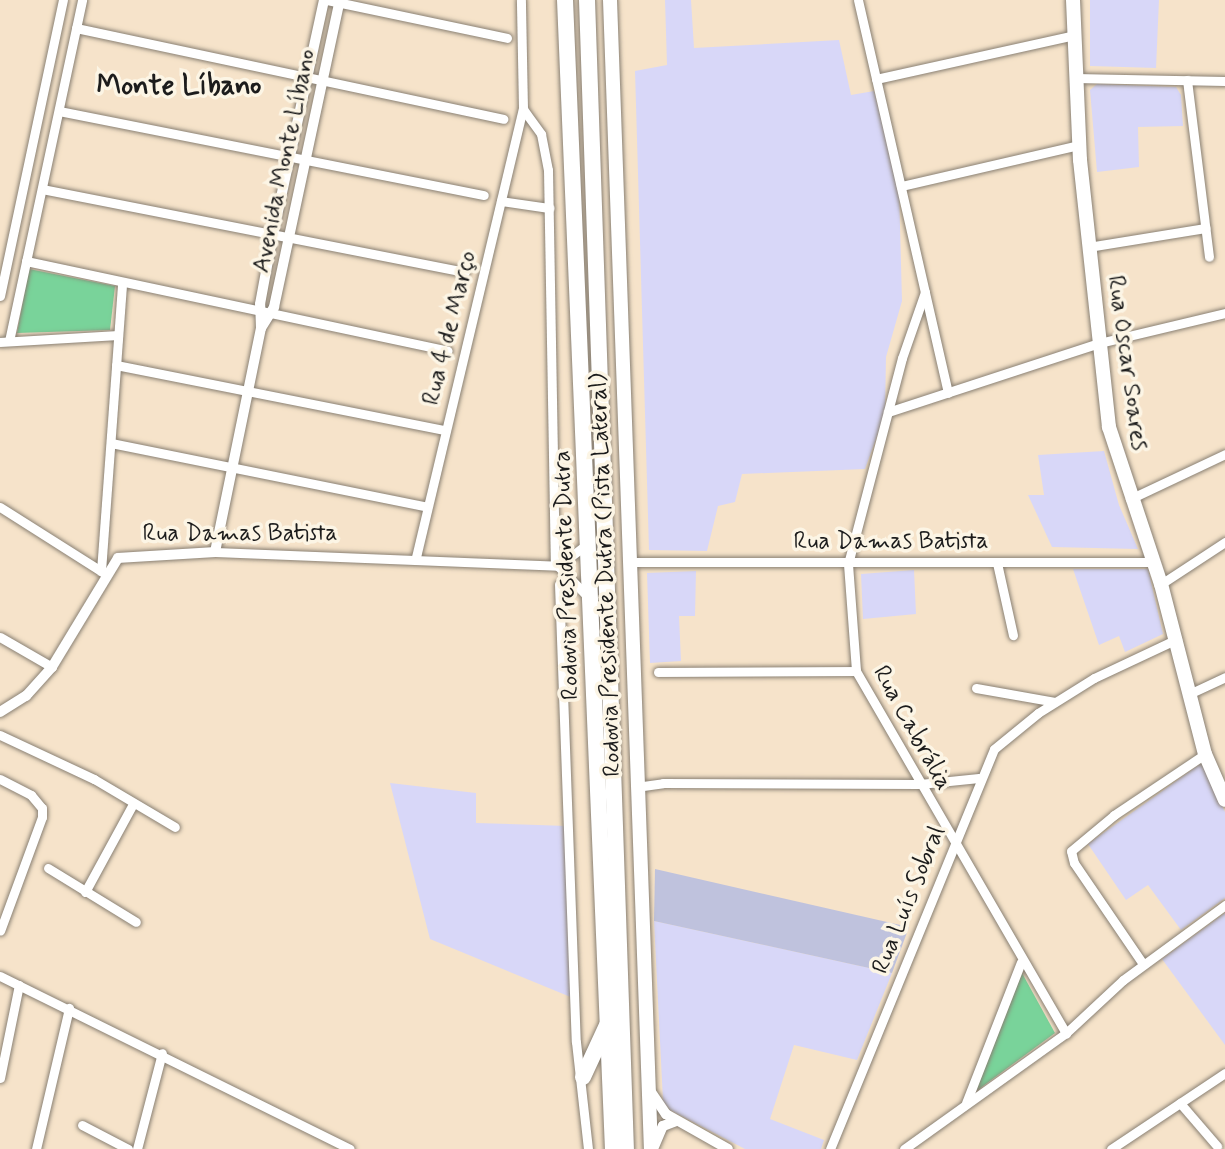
<!DOCTYPE html>
<meta charset="utf-8">
<style>
body{margin:0}
#map{position:relative;width:1225px;height:1149px;overflow:hidden;background:#f6e3ca;font-family:Mynerve,sans-serif}
div>[style]{position:absolute}
[style*='--x']{left:calc(var(--x)*1px);top:calc(var(--y)*1px);width:calc(var(--w)*1px);rotate:calc(var(--a)*1deg)}
.built>*{inset:0;background:#d8d7f8}
.industrial>*{inset:0;background:#bfc2dd}
.green>*{inset:0;background:#79d39a}
.roads{filter:drop-shadow(0 0 2px #898073) drop-shadow(0 0 2px #898073)}
.minor>*{height:9px;margin:-4.5px;padding:0 4.5px;transform-origin:4.5px;border-radius:4.5px;background:#fff}
.tertiary>*{height:10px;margin:-5px;padding:0 5px;transform-origin:5px;border-radius:5px;background:#fff}
.primary>*{height:14px;margin:-7px;padding:0 7px;transform-origin:7px;border-radius:7px;background:#fff}
.trunk>*{height:14px;margin:-7px;padding:0 7px;transform-origin:7px;border-radius:7px;background:#fff}
.motorway>*{height:16px;margin:-8px;padding:0 8px;transform-origin:8px;border-radius:8px;background:#fff}
span{translate:-50% -50%;white-space:nowrap;text-align:center;line-height:1.15;-webkit-text-stroke:7px #fcf5e5;paint-order:stroke}
.street-label{font-size:24px;color:#1c1c1c}
.quarter-label{font-size:28px;color:#1c1c1c;font-weight:700}
</style>
<div id="map">
<div class="built">
<div style="clip-path:polygon(665px 0,691px 0,694px 48px,839px 40px,851px 95px,874px 91px,899px 188px,902px 301px,886px 357px,885px 414px,865px 469px,742px 474px,735px 502px,718px 506px,707px 551px,649px 550px,635px 71px,667px 65px)"></div>
<div style="clip-path:polygon(1090px 0,1159px 0,1156px 68px,1090px 66px)"></div>
<div style="clip-path:polygon(1097px 84px,1176px 87px,1181px 95px,1183px 126px,1138px 127px,1139px 167px,1097px 172px,1090px 90px)"></div>
<div style="clip-path:polygon(1104px 451px,1119px 505px,1138px 549px,1052px 547px,1028px 495px,1044px 495px,1038px 455px)"></div>
<div style="clip-path:polygon(1073px 569px,1148px 569px,1163px 634px,1125px 652px,1119px 636px,1099px 645px)"></div>
<div style="clip-path:polygon(914px 570px,916px 614px,863px 619px,861px 574px)"></div>
<div style="clip-path:polygon(696px 571px,695px 616px,679px 616px,681px 661px,650px 663px,647px 573px)"></div>
<div style="clip-path:polygon(1203px 762px,1225px 812px,1225px 898px,1181px 930px,1148px 885px,1126px 900px,1088px 844px)"></div>
<div style="clip-path:polygon(390px 783px,476px 793px,476px 823px,567px 826px,573px 998px,430px 939px)"></div>
<div style="clip-path:polygon(1225px 913px,1225px 1045px,1162px 959px)"></div>
<div style="clip-path:polygon(654px 921px,892px 973px,857px 1060px,794px 1045px,770px 1119px,824px 1140px,821px 1149px,745px 1149px,670px 1110px,663px 1101px)"></div>
</div>
<div class="industrial">
<div style="clip-path:polygon(655px 869px,909px 927px,892px 973px,654px 921px)"></div>
</div>
<div class="green">
<div style="clip-path:polygon(29px 269px,115px 286px,110px 330px,17px 333px)"></div>
<div style="clip-path:polygon(1022px 973px,1055px 1033px,975px 1092px)"></div>
</div>
<div class="roads">
<div class="minor">
<div style="--x:327;--y:0;--w:184;--a:11.9"></div>
<div style="--x:858;--y:0;--w:403;--a:77.1"></div>
<div style="--x:76;--y:28;--w:437;--a:12"></div>
<div style="--x:1075;--y:78;--w:150;--a:1.1"></div>
<div style="--x:876;--y:79;--w:203;--a:-12.5"></div>
<div style="--x:1187;--y:80;--w:178;--a:82.9"></div>
<div style="--x:523;--y:109;--w:31;--a:54"></div>
<div style="--x:541;--y:134;--w:37;--a:79"></div>
<div style="--x:548;--y:170;--w:395;--a:89"></div>
<div style="--x:59;--y:111;--w:433;--a:11.2"></div>
<div style="--x:901;--y:186;--w:183;--a:-13"></div>
<div style="--x:42;--y:189;--w:431;--a:11.1"></div>
<div style="--x:501;--y:201;--w:49;--a:8.3"></div>
<div style="--x:1088;--y:247;--w:119;--a:-9.2"></div>
<div style="--x:26;--y:261;--w:431;--a:12"></div>
<div style="--x:925;--y:292;--w:70;--a:109.2"></div>
<div style="--x:902;--y:358;--w:213;--a:104.7"></div>
<div style="--x:848;--y:564;--w:107;--a:85.7"></div>
<div style="--x:856;--y:671;--w:419;--a:59.9"></div>
<div style="--x:0;--y:296;--w:303;--a:-78"></div>
<div style="--x:9;--y:341;--w:349;--a:-77.9"></div>
<div style="--x:0;--y:342;--w:118;--a:-3.4"></div>
<div style="--x:116;--y:365;--w:335;--a:11.2"></div>
<div style="--x:888;--y:412;--w:222;--a:-18.1"></div>
<div style="--x:1099;--y:343;--w:130;--a:-13.4"></div>
<div style="--x:111;--y:443;--w:322;--a:11.4"></div>
<div style="--x:1130;--y:499;--w:105;--a:-25.3"></div>
<div style="--x:0;--y:507;--w:123;--a:32.4"></div>
<div style="--x:215;--y:552;--w:343;--a:2.3"></div>
<div style="--x:558;--y:566;--w:36;--a:-37"></div>
<div style="--x:416;--y:557;--w:461;--a:-76.6"></div>
<div style="--x:523;--y:109;--w:109;--a:-91.1"></div>
<div style="--x:629;--y:562;--w:524;--a:0"></div>
<div style="--x:997;--y:563;--w:74;--a:77.5"></div>
<div style="--x:558;--y:566;--w:43;--a:45.9"></div>
<div style="--x:101;--y:571;--w:289;--a:-85.8"></div>
<div style="--x:559;--y:584;--w:458;--a:87.9"></div>
<div style="--x:576;--y:1042;--w:108;--a:83.6"></div>
<div style="--x:1161;--y:584;--w:77;--a:-33.3"></div>
<div style="--x:0;--y:637;--w:60;--a:30"></div>
<div style="--x:658;--y:672;--w:198;--a:-0.3"></div>
<div style="--x:976;--y:688;--w:80;--a:10"></div>
<div style="--x:1189;--y:694;--w:40;--a:-25"></div>
<div style="--x:0;--y:735;--w:104;--a:25.1"></div>
<div style="--x:94;--y:779;--w:94;--a:30.7"></div>
<div style="--x:0;--y:779;--w:35;--a:27"></div>
<div style="--x:31;--y:795;--w:17;--a:50"></div>
<div style="--x:42;--y:808;--w:9;--a:90"></div>
<div style="--x:42;--y:817;--w:121;--a:110.2"></div>
<div style="--x:636;--y:787;--w:27;--a:-8"></div>
<div style="--x:663;--y:783;--w:257;--a:0.2"></div>
<div style="--x:920;--y:784;--w:59;--a:-5.8"></div>
<div style="--x:48;--y:868;--w:103;--a:31.5"></div>
<div style="--x:85;--y:892;--w:100;--a:-61.4"></div>
<div style="--x:1143;--y:964;--w:122;--a:-124.3"></div>
<div style="--x:1074;--y:863;--w:12;--a:-104"></div>
<div style="--x:1071;--y:851;--w:56;--a:-39.9"></div>
<div style="--x:1114;--y:815;--w:110;--a:-33.8"></div>
<div style="--x:0;--y:976;--w:390;--a:26.3"></div>
<div style="--x:0;--y:1078;--w:95;--a:-78.5"></div>
<div style="--x:966;--y:1103;--w:151;--a:-68.7"></div>
<div style="--x:1180;--y:1103;--w:57;--a:49.3"></div>
<div style="--x:82;--y:1125;--w:52;--a:27.6"></div>
<div style="--x:36;--y:1149;--w:145;--a:-76.8"></div>
<div style="--x:137;--y:1149;--w:99;--a:-75.4"></div>
<div style="--x:830;--y:1149;--w:432;--a:-67.7"></div>
<div style="--x:994;--y:749;--w:57;--a:-39.3"></div>
<div style="--x:1038;--y:713;--w:66;--a:-32"></div>
<div style="--x:1094;--y:678;--w:92;--a:-25.2"></div>
<div style="--x:904;--y:1149;--w:199;--a:-35.6"></div>
<div style="--x:1066;--y:1033;--w:78;--a:-42.9"></div>
<div style="--x:1123;--y:980;--w:127;--a:-36.3"></div>
<div style="--x:1111;--y:1149;--w:137;--a:-33.7"></div>
</div>
<div class="tertiary">
<div style="--x:261;--y:328;--w:25;--a:-58"></div>
<div style="--x:274;--y:307;--w:314;--a:-77.9"></div>
<div style="--x:0;--y:712;--w:31;--a:-32"></div>
<div style="--x:26;--y:696;--w:39;--a:-48"></div>
<div style="--x:52;--y:667;--w:127;--a:-58.8"></div>
<div style="--x:118;--y:558;--w:97;--a:-3.5"></div>
<div style="--x:215;--y:552;--w:229;--a:-78.4"></div>
<div style="--x:261;--y:328;--w:24;--a:-92"></div>
<div style="--x:260;--y:304;--w:71;--a:-79.5"></div>
<div style="--x:273;--y:234;--w:239;--a:-77.7"></div>
<div style="--x:651;--y:1092;--w:27;--a:56"></div>
<div style="--x:666;--y:1114;--w:71;--a:29.4"></div>
<div style="--x:653;--y:1149;--w:25;--a:-67"></div>
<div style="--x:663;--y:1126;--w:14;--a:-21"></div>
</div>
<div class="primary">
<div style="--x:1073;--y:0;--w:160;--a:87.5"></div>
<div style="--x:1080;--y:160;--w:269;--a:83.8"></div>
<div style="--x:1109;--y:427;--w:165;--a:71.7"></div>
<div style="--x:1161;--y:584;--w:176;--a:75.5"></div>
<div style="--x:1205;--y:754;--w:50;--a:66.5"></div>
</div>
<div class="trunk">
<div style="--x:610;--y:0;--w:1150;--a:87.96"></div>
</div>
<div class="motorway">
<div style="--x:565;--y:0;--w:1150;--a:87.61"></div>
<div style="--x:587;--y:0;--w:1150;--a:88.06"></div>
<div style="--x:583;--y:1077;--w:57;--a:-65.2"></div>
</div>
</div>
<div class="street-label">
<span style="left:285px;top:161px;rotate:-78deg">Avenida Monte Líbano</span>
<span style="left:450px;top:328px;rotate:-76deg">Rua 4 de Março</span>
<span style="left:1127px;top:363px;rotate:82deg">Rua Oscar Soares</span>
<span style="left:240px;top:534px">Rua Damas Batista</span>
<span style="left:891px;top:542px">Rua Damas Batista</span>
<span style="left:567px;top:575px;rotate:-92deg">Rodovia Presidente Dutra</span>
<span style="left:606px;top:575px;rotate:-92deg">Rodovia Presidente Dutra (Pista Lateral)</span>
<span style="left:912px;top:728px;rotate:61deg">Rua Cabrália</span>
<span style="left:909px;top:900px;rotate:-68deg">Rua Luís Sobral</span>
</div>
<div class="quarter-label">
<span style="left:179px;top:87px">Monte Líbano</span>
</div>
</div>
